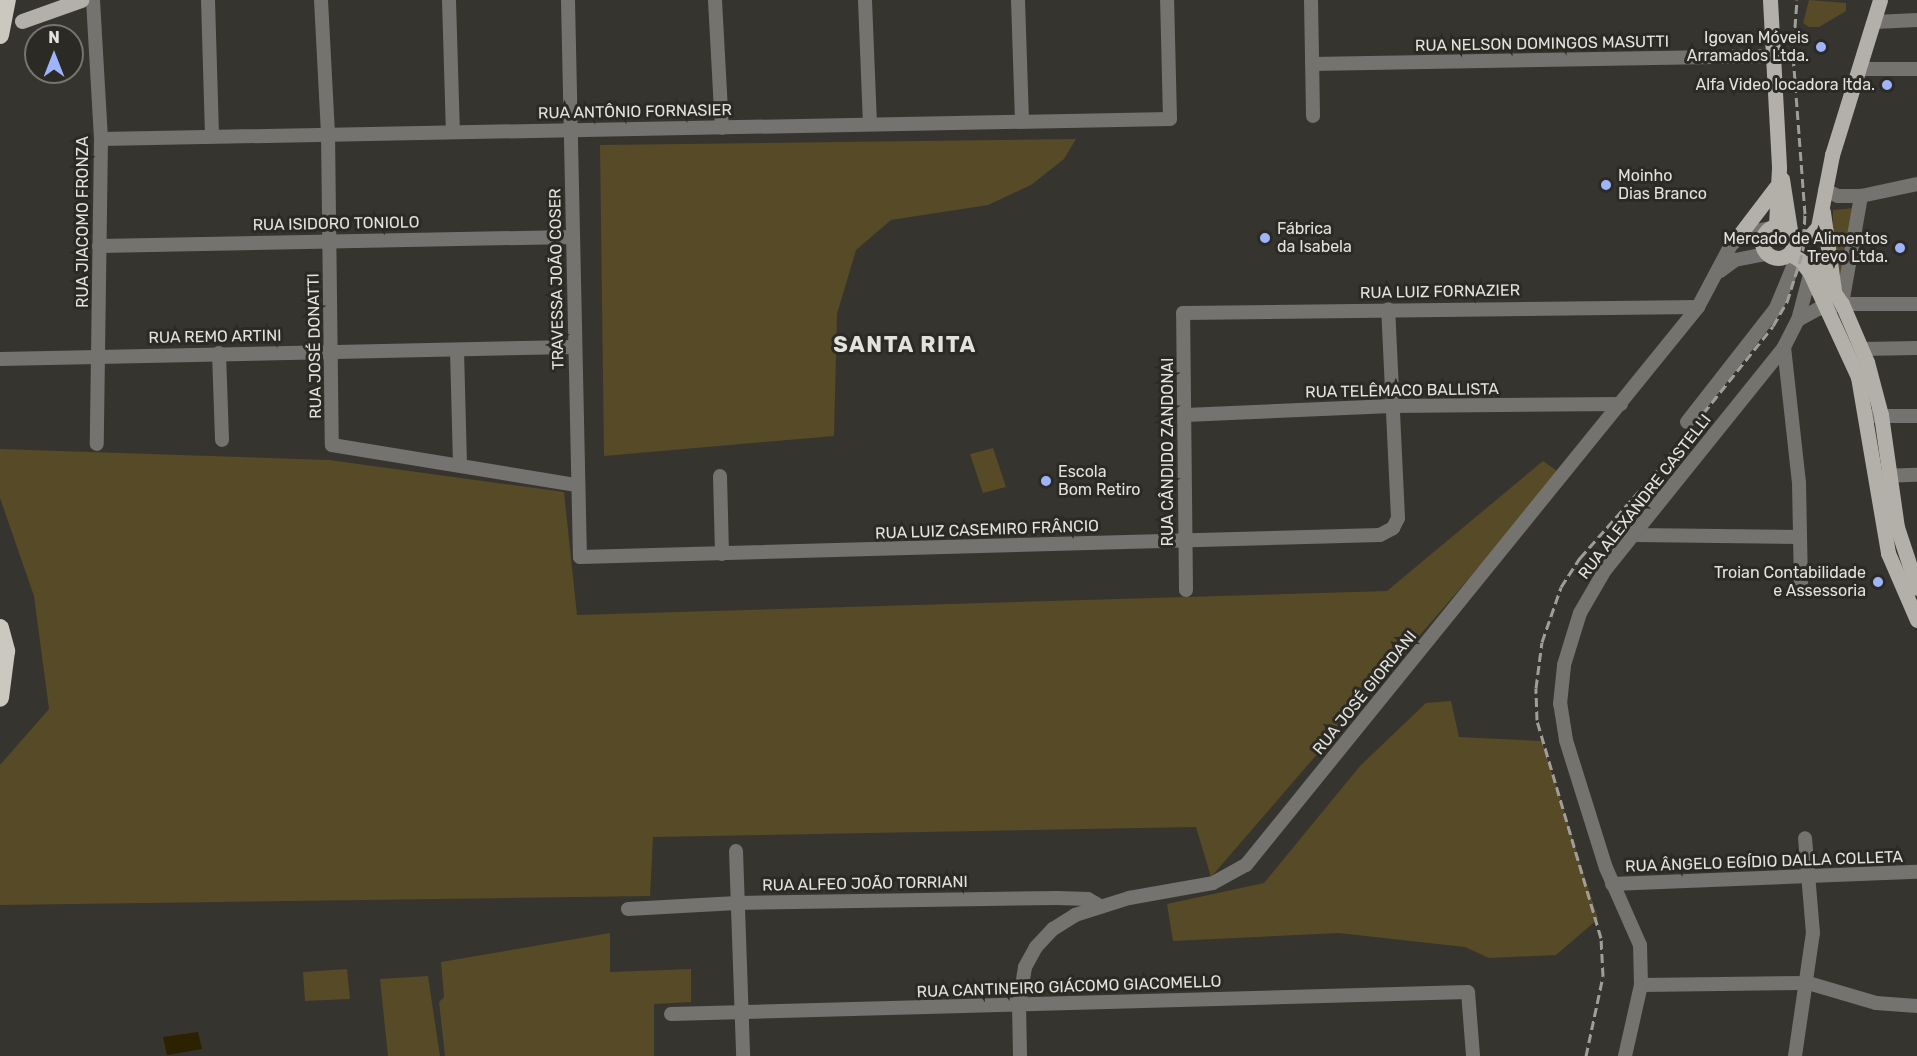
<!DOCTYPE html>
<meta charset="utf-8">
<style>
body{margin:0}
#map{position:relative;width:1917px;height:1056px;overflow:hidden;background:#36342e;font-family:Rubik,sans-serif}
div>[style]{position:absolute}
[style*='--x']{left:calc(var(--x)*1px);top:calc(var(--y)*1px);width:calc(var(--w)*1px);rotate:calc(var(--a)*1deg)}
.green>*{inset:0;background:#564a27}
.water>*{inset:0;background:#2c2100}
.minor>*{height:14px;margin:-7px;padding:0 7px;transform-origin:7px;border-radius:7px;background:#74736f}
.major>*{height:15px;margin:-7.5px;padding:0 7.5px;transform-origin:7.5px;border-radius:7.5px;background:#b2b0a9}
.major>.ring{margin:-7.5px;padding:0;box-sizing:content-box;background:none;border:15px solid #b2b0a9;border-radius:50%}
.highway>*{height:18px;margin:-9px;padding:0 9px;transform-origin:9px;border-radius:9px;background:#cbc8c0}
.rail>*{height:3px;margin-top:-1.5px;transform-origin:0;background:repeating-linear-gradient(90deg,#a09e99 0 9px,transparent 0 13.5px)}
.dots>*{width:16px;height:16px;translate:-50% -50%;box-sizing:border-box;border:3px solid #2c2a24;border-radius:50%}
span{translate:-50% -50%;white-space:nowrap;text-align:center;line-height:1.15;-webkit-text-stroke:6px #2c2a24;paint-order:stroke}
.poi-label{font-size:16px;color:#e4e2de}
.right{translate:-100% -50%;text-align:right}
.left{translate:0 -50%;text-align:left}
.street-label{font-size:16px;color:#e4e2de}
.district-label{font-size:22px;color:#e4e2de;font-weight:700;letter-spacing:1.5px}
.north{position:absolute;left:24px;top:24px;width:60px;height:60px;box-sizing:border-box;background:#2c2a24;border:2px solid #76746e;border-radius:50%;rotate:0deg;font-size:16px;font-weight:700;line-height:24px;text-align:center;color:#e4e2de}
.north::after{content:'';display:block;margin:auto;width:21px;height:27px;background:#9eb4fd;clip-path:polygon(50% 0,100% 100%,50% 72%,0 100%)}
</style>
<div id="map">
<div class="green">
<div style="clip-path:polygon(1809px 0,1846px 3px,1846px 11px,1819px 27px,1809px 27px,1803px 23px)"></div>
<div style="clip-path:polygon(1076px 139px,1064px 159px,1031px 185px,988px 205px,891px 220px,856px 250px,837px 314px,834px 436px,604px 456px,600px 145px)"></div>
<div style="clip-path:polygon(1854px 208px,1843px 281px,1833px 257px,1833px 210px)"></div>
<div style="clip-path:polygon(993px 448px,1006px 487px,983px 493px,970px 454px)"></div>
<div style="clip-path:polygon(0 449px,329px 460px,564px 492px,577px 615px,1387px 591px,1543px 461px,1560px 473px,1211px 877px,1196px 827px,653px 837px,650px 896px,0 905px,0 765px,49px 709px,34px 596px,0 498px)"></div>
<div style="clip-path:polygon(1451px 701px,1459px 737px,1542px 741px,1598px 919px,1556px 955px,1489px 958px,1465px 947px,1339px 933px,1173px 941px,1167px 904px,1264px 883px,1360px 766px,1426px 703px)"></div>
<div style="clip-path:polygon(610px 933px,610px 972px,691px 969px,691px 1002px,654px 1004px,654px 1056px,445px 1056px,439px 1002px,444px 997px,441px 962px)"></div>
<div style="clip-path:polygon(347px 969px,350px 999px,305px 1001px,303px 972px)"></div>
<div style="clip-path:polygon(428px 976px,440px 1056px,388px 1056px,380px 979px)"></div>
</div>
<div class="water">
<div style="clip-path:polygon(198px 1032px,202px 1049px,167px 1055px,163px 1037px)"></div>
</div>
<div class="minor">
<div style="--x:93;--y:0;--w:139;--a:86.7"></div>
<div style="--x:101;--y:139;--w:305;--a:90.8"></div>
<div style="--x:208;--y:0;--w:136;--a:88.3"></div>
<div style="--x:321;--y:0;--w:134;--a:87"></div>
<div style="--x:328;--y:134;--w:311;--a:89.3"></div>
<div style="--x:332;--y:445;--w:248;--a:9.3"></div>
<div style="--x:449;--y:0;--w:132;--a:88.3"></div>
<div style="--x:568;--y:0;--w:557;--a:88.77"></div>
<div style="--x:580;--y:557;--w:800;--a:-1.58"></div>
<div style="--x:1380;--y:535;--w:15;--a:-28"></div>
<div style="--x:1393;--y:528;--w:11;--a:-63"></div>
<div style="--x:1398;--y:518;--w:209;--a:-92.7"></div>
<div style="--x:715;--y:0;--w:128;--a:86.9"></div>
<div style="--x:865;--y:0;--w:124;--a:87.7"></div>
<div style="--x:1018;--y:0;--w:120;--a:88.1"></div>
<div style="--x:1311;--y:0;--w:116;--a:89"></div>
<div style="--x:1875;--y:22;--w:42;--a:-2.7"></div>
<div style="--x:1312;--y:64;--w:460;--a:-1"></div>
<div style="--x:1860;--y:69;--w:57;--a:0"></div>
<div style="--x:101;--y:139;--w:1069;--a:-1.07"></div>
<div style="--x:1170;--y:119;--w:119;--a:-91.4"></div>
<div style="--x:1825;--y:190;--w:14;--a:25"></div>
<div style="--x:1838;--y:196;--w:23;--a:0"></div>
<div style="--x:1861;--y:196;--w:57;--a:-12.1"></div>
<div style="--x:99;--y:246;--w:474;--a:-1.1"></div>
<div style="--x:1720;--y:271;--w:19;--a:-36"></div>
<div style="--x:1735;--y:260;--w:33;--a:-11"></div>
<div style="--x:1842;--y:304;--w:110;--a:-80"></div>
<div style="--x:1798;--y:320;--w:23;--a:-29"></div>
<div style="--x:1818;--y:309;--w:25;--a:-12"></div>
<div style="--x:1842;--y:304;--w:75;--a:0"></div>
<div style="--x:1784;--y:347;--w:136;--a:83.7"></div>
<div style="--x:1799;--y:482;--w:104;--a:88.9"></div>
<div style="--x:1863;--y:349;--w:54;--a:-1.1"></div>
<div style="--x:457;--y:350;--w:114;--a:88.5"></div>
<div style="--x:219;--y:353;--w:87;--a:88"></div>
<div style="--x:0;--y:359;--w:574;--a:-1.2"></div>
<div style="--x:1185;--y:415;--w:207;--a:-2.5"></div>
<div style="--x:1392;--y:406;--w:229;--a:-0.5"></div>
<div style="--x:1871;--y:416;--w:46;--a:0"></div>
<div style="--x:1687;--y:422;--w:145;--a:-52"></div>
<div style="--x:1776;--y:308;--w:55;--a:-67.6"></div>
<div style="--x:720;--y:476;--w:78;--a:88.5"></div>
<div style="--x:1880;--y:476;--w:37;--a:-2"></div>
<div style="--x:1636;--y:535;--w:164;--a:0.7"></div>
<div style="--x:1186;--y:590;--w:277;--a:-90.6"></div>
<div style="--x:1183;--y:313;--w:515;--a:-0.67"></div>
<div style="--x:736;--y:851;--w:205;--a:88"></div>
<div style="--x:1612;--y:884;--w:305;--a:-2.3"></div>
<div style="--x:628;--y:909;--w:109;--a:-3.2"></div>
<div style="--x:737;--y:903;--w:320;--a:-0.9"></div>
<div style="--x:1057;--y:898;--w:31;--a:2"></div>
<div style="--x:1088;--y:899;--w:14;--a:30"></div>
<div style="--x:1641;--y:985;--w:167;--a:-0.7"></div>
<div style="--x:1808;--y:983;--w:71;--a:16.4"></div>
<div style="--x:1876;--y:1003;--w:41;--a:4.2"></div>
<div style="--x:671;--y:1014;--w:797;--a:-1.58"></div>
<div style="--x:1468;--y:992;--w:64;--a:85.5"></div>
<div style="--x:1020;--y:1056;--w:51;--a:-91.1"></div>
<div style="--x:1019;--y:1005;--w:38;--a:-81"></div>
<div style="--x:1025;--y:967;--w:23;--a:-61"></div>
<div style="--x:1036;--y:947;--w:25;--a:-47"></div>
<div style="--x:1053;--y:929;--w:26;--a:-32"></div>
<div style="--x:1075;--y:915;--w:57;--a:-17.5"></div>
<div style="--x:1129;--y:898;--w:85;--a:-10.1"></div>
<div style="--x:1213;--y:883;--w:38;--a:-29"></div>
<div style="--x:1246;--y:865;--w:718;--a:-50.99"></div>
<div style="--x:1698;--y:307;--w:70;--a:-62"></div>
<div style="--x:1731;--y:245;--w:18;--a:-41"></div>
<div style="--x:1745;--y:233;--w:26;--a:-11"></div>
<div style="--x:1625;--y:1056;--w:73;--a:-77.3"></div>
<div style="--x:1641;--y:985;--w:40;--a:-91.4"></div>
<div style="--x:1640;--y:945;--w:84;--a:-113.8"></div>
<div style="--x:1606;--y:868;--w:134;--a:-107.4"></div>
<div style="--x:1566;--y:740;--w:36;--a:-99"></div>
<div style="--x:1560;--y:704;--w:39;--a:-84"></div>
<div style="--x:1564;--y:665;--w:54;--a:-72.9"></div>
<div style="--x:1580;--y:613;--w:50;--a:-59.8"></div>
<div style="--x:1605;--y:570;--w:286;--a:-51.2"></div>
<div style="--x:1784;--y:347;--w:30;--a:-63"></div>
<div style="--x:1798;--y:320;--w:55;--a:-75.2"></div>
<div style="--x:1795;--y:1056;--w:124;--a:-81.7"></div>
<div style="--x:1813;--y:933;--w:95;--a:-94.8"></div>
</div>
<div class="major">
<div style="--x:1770;--y:0;--w:168;--a:86.9"></div>
<div style="--x:1779;--y:168;--w:58;--a:93"></div>
<div style="--x:22;--y:21;--w:63;--a:-19.6"></div>
<div style="--x:1782;--y:179;--w:52;--a:81.1"></div>
<div style="--x:1823;--y:212;--w:79;--a:82"></div>
<div class="ring" style="left:1762px;top:226px;width:17px;height:17px"></div>
<div style="--x:1737;--y:238;--w:64;--a:-52.6"></div>
<div style="--x:1795;--y:239;--w:15;--a:-11"></div>
<div style="--x:1810;--y:236;--w:12;--a:-48"></div>
<div style="--x:1818;--y:227;--w:73;--a:-79"></div>
<div style="--x:1832;--y:155;--w:162;--a:-72.8"></div>
<div style="--x:1790;--y:254;--w:12;--a:31"></div>
<div style="--x:1800;--y:260;--w:16;--a:52"></div>
<div style="--x:1810;--y:273;--w:115;--a:65.2"></div>
<div style="--x:1858;--y:377;--w:179;--a:80.3"></div>
<div style="--x:1888;--y:553;--w:73;--a:66.6"></div>
<div style="--x:1812;--y:261;--w:52;--a:55.1"></div>
<div style="--x:1842;--y:304;--w:63;--a:66.7"></div>
<div style="--x:1867;--y:362;--w:55;--a:75.2"></div>
<div style="--x:1881;--y:415;--w:113;--a:81.9"></div>
<div style="--x:1897;--y:527;--w:64;--a:71.8"></div>
</div>
<div class="highway">
<div style="--x:0;--y:35;--w:36;--a:-79"></div>
<div style="--x:0;--y:628;--w:24;--a:75"></div>
<div style="--x:6;--y:651;--w:47;--a:97.3"></div>
</div>
<div class="rail">
<div style="--x:1586;--y:1056;--w:82;--a:-78"></div>
<div style="--x:1603;--y:976;--w:38;--a:-93"></div>
<div style="--x:1601;--y:938;--w:227;--a:-106.4"></div>
<div style="--x:1537;--y:720;--w:32;--a:-92"></div>
<div style="--x:1536;--y:688;--w:46;--a:-82.6"></div>
<div style="--x:1542;--y:642;--w:58;--a:-70.9"></div>
<div style="--x:1561;--y:587;--w:35;--a:-57"></div>
<div style="--x:1580;--y:558;--w:123;--a:-48.6"></div>
<div style="--x:1661;--y:466;--w:179;--a:-51.3"></div>
<div style="--x:1773;--y:326;--w:28;--a:-60"></div>
<div style="--x:1787;--y:302;--w:53;--a:-72.6"></div>
<div style="--x:1803;--y:251;--w:37;--a:-87"></div>
<div style="--x:1805;--y:214;--w:160;--a:-94.3"></div>
<div style="--x:1793;--y:54;--w:54;--a:-85.8"></div>
</div>
<div class="dots">
<div style="left:1821px;top:47px;background:#9eb4fd"></div>
<div style="left:1887px;top:85px;background:#9eb4fd"></div>
<div style="left:1606px;top:185px;background:#9eb4fd"></div>
<div style="left:1265px;top:238px;background:#9eb4fd"></div>
<div style="left:1900px;top:248px;background:#9eb4fd"></div>
<div style="left:1046px;top:481px;background:#9eb4fd"></div>
<div style="left:1878px;top:582px;background:#9eb4fd"></div>
</div>
<div class="poi-label">
<span class="right" style="left:1809px;top:47px">Igovan Móveis<br>Arramados Ltda.</span>
<span class="right" style="left:1875px;top:85px">Alfa Video locadora ltda.</span>
<span class="left" style="left:1618px;top:185px">Moinho<br>Dias Branco</span>
<span class="left" style="left:1277px;top:238px">Fábrica<br>da Isabela</span>
<span class="right" style="left:1888px;top:248px">Mercado de Alimentos<br>Trevo Ltda.</span>
<span class="left" style="left:1058px;top:481px">Escola<br>Bom Retiro</span>
<span class="right" style="left:1866px;top:582px">Troian Contabilidade<br>e Assessoria</span>
</div>
<div class="street-label">
<span style="left:1542px;top:44px;rotate:-1deg">RUA NELSON DOMINGOS MASUTTI</span>
<span style="left:635px;top:112px;rotate:-1deg">RUA ANTÔNIO FORNASIER</span>
<span style="left:83px;top:222px;rotate:-90deg">RUA JIACOMO FRONZA</span>
<span style="left:336px;top:224px;rotate:-1deg">RUA ISIDORO TONIOLO</span>
<span style="left:557px;top:279px;rotate:-91deg">TRAVESSA JOÃO COSER</span>
<span style="left:1440px;top:292px;rotate:-1deg">RUA LUIZ FORNAZIER</span>
<span style="left:215px;top:337px;rotate:-1deg">RUA REMO ARTINI</span>
<span style="left:315px;top:346px;rotate:-91deg">RUA JOSÉ DONATTI</span>
<span style="left:1402px;top:391px;rotate:-1deg">RUA TELÊMACO BALLISTA</span>
<span style="left:1168px;top:452px;rotate:-90deg">RUA CÂNDIDO ZANDONAI</span>
<span style="left:1645px;top:497px;rotate:-52deg">RUA ALEXANDRE CASTELLI</span>
<span style="left:987px;top:530px;rotate:-2deg">RUA LUIZ CASEMIRO FRÂNCIO</span>
<span style="left:1365px;top:693px;rotate:-51deg">RUA JOSÉ GIORDANI</span>
<span style="left:1764px;top:862px;rotate:-2deg">RUA ÂNGELO EGÍDIO DALLA COLLETA</span>
<span style="left:865px;top:884px;rotate:-1deg">RUA ALFEO JOÃO TORRIANI</span>
<span style="left:1069px;top:987px;rotate:-2deg">RUA CANTINEIRO GIÁCOMO GIACOMELLO</span>
</div>
<div class="district-label">
<span style="left:905px;top:345px">SANTA RITA</span>
</div>
<div class="north">N</div>
</div>
